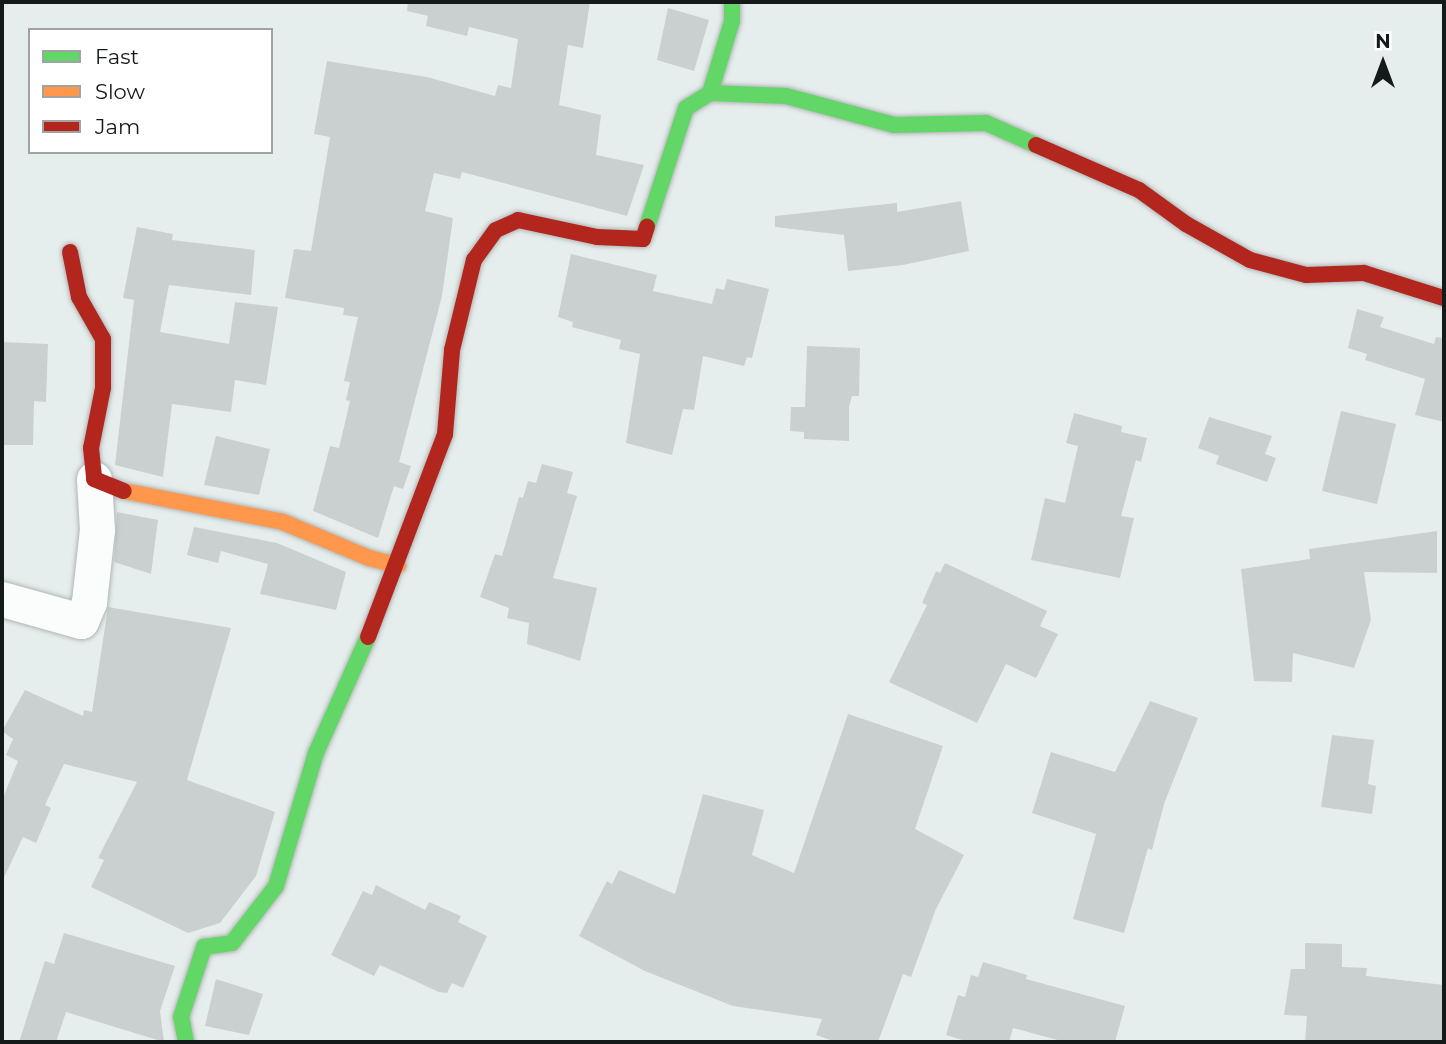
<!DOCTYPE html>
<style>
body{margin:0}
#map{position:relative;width:1446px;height:1044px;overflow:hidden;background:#e6eeed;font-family:Montserrat,sans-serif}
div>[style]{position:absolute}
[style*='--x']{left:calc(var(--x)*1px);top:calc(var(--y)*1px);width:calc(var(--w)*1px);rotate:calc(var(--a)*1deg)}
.building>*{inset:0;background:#cad0d0}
.roads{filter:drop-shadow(0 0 2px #b0b6b5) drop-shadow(0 0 2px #b0b6b5)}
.street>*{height:35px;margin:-17.5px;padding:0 17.5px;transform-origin:17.5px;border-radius:17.5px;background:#fbfcfc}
.fast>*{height:16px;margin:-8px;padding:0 8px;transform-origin:8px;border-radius:8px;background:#63d668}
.slow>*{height:16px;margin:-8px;padding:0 8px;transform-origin:8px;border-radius:8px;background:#ff974d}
.jam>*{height:16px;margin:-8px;padding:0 8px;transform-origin:8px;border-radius:8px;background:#b3261e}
span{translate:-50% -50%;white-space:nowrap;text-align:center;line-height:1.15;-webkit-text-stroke:6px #fff;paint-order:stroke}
.frame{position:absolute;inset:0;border:4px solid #141919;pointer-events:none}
.legend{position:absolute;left:28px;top:28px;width:245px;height:126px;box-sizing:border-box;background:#fff;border:2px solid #a1a3a3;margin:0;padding:9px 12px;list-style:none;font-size:21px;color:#141919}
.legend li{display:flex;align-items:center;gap:14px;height:35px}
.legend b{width:35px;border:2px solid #a1a3a3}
.north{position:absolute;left:1348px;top:28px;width:70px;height:70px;-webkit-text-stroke:5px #fff;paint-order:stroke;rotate:0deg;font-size:19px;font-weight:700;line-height:28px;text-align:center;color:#141919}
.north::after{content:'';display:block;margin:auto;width:24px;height:32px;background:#141919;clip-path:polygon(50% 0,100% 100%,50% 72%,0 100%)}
</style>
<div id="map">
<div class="building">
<div style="clip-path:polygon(408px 2px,590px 2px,583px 48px,568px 45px,559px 105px,601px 115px,596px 155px,644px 165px,627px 216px,462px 172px,460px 179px,434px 173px,425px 211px,453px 218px,442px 296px,399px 462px,411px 466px,403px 489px,394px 486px,378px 538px,313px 511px,330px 446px,339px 448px,350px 401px,346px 400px,350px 382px,344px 381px,358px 317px,343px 315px,344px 308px,285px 298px,294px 249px,311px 251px,330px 137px,314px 134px,327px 61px,427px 77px,495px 96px,498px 85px,511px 88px,518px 39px,469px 27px,467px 36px,426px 26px,428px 16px,407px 11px)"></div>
<div style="clip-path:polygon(668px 8px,709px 20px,694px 71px,657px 60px)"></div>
<div style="clip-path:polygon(961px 201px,969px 251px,903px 265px,848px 271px,844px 235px,775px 227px,775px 216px,897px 203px,897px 212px)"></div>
<div style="clip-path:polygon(137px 227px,173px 234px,172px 240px,255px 250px,251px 295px,169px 285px,160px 332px,229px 344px,235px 302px,278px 307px,266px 385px,235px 380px,231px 412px,172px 404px,163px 477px,115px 465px,134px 300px,123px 298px)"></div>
<div style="clip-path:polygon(571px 254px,657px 275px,653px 291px,712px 304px,716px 288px,724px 290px,727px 279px,769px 289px,752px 358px,747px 357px,744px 366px,703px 356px,694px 410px,683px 409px,672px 455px,626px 443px,640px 354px,619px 349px,621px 340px,572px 327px,573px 322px,558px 317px)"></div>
<div style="clip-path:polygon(1357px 309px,1384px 317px,1380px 327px,1434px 344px,1436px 337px,1444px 338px,1444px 422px,1415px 415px,1425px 379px,1365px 360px,1367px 354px,1348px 348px)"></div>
<div style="clip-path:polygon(2px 342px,48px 344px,46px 402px,34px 401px,33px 445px,2px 445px)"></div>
<div style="clip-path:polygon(807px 346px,860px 348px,859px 396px,852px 396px,849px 407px,849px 441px,804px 439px,804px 432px,790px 431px,791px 407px,805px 407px)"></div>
<div style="clip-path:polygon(1341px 411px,1396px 424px,1377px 504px,1322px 491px)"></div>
<div style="clip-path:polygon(1074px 413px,1122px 426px,1121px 432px,1147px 438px,1141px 462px,1136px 460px,1121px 516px,1134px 518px,1120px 578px,1031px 560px,1045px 498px,1065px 503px,1078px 446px,1066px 443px)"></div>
<div style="clip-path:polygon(1209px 417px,1272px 436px,1265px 454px,1276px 458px,1267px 482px,1216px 464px,1219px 456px,1198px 448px)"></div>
<div style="clip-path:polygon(216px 436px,270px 449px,259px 495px,204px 485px)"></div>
<div style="clip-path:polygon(542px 464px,573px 472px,567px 493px,577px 496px,553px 578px,597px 588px,580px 661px,527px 644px,529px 623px,507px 618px,509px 608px,480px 597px,495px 554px,502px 556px,519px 497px,523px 498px,528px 481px,536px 483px)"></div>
<div style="clip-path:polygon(117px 512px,158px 520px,151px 574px,114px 562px)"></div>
<div style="clip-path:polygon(194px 527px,277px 543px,346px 572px,336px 610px,260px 594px,268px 564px,221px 551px,218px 563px,187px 555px)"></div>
<div style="clip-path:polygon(1437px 531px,1437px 573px,1364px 572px,1371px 620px,1354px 668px,1293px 653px,1292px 682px,1254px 681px,1241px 569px,1310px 559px,1309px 549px)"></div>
<div style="clip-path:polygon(945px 563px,1047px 611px,1040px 626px,1058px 634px,1036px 678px,1006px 664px,977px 723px,889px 682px,927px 605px,922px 603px,936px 571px,940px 573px)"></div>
<div style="clip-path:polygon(108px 607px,231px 628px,187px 780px,275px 812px,256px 876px,220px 923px,188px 933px,91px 887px,104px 860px,98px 858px,137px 782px,64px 764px,45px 805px,51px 808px,36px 843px,23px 837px,2px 882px,2px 800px,18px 761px,6px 755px,13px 739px,2px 731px,25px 690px,83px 716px,84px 710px,92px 712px)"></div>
<div style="clip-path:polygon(1150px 701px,1198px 718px,1164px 804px,1152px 850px,1148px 848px,1124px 933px,1073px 919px,1096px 834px,1032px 813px,1051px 752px,1115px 772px)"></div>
<div style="clip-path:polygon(848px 714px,943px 746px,915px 829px,964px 855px,936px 909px,911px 977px,903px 974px,878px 1042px,836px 1042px,816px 1035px,822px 1019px,733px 1006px,645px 971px,579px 936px,607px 881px,612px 884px,619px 870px,675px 894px,703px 794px,764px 810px,752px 855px,794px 873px)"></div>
<div style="clip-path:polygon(1332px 735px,1374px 740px,1368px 784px,1376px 786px,1372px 814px,1321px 807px)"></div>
<div style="clip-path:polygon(376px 885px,425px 910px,429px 902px,461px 916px,458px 922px,487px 936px,463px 988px,452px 983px,447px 993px,439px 992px,380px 965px,374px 976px,331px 955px,363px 891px,372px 895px)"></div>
<div style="clip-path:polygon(64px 933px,175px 966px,160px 1011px,164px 1042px,66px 1012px,56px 1042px,19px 1042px,45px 961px,54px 964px)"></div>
<div style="clip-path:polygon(1305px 943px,1342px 944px,1342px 967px,1367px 968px,1366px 976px,1444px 985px,1444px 1042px,1305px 1042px,1307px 1016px,1284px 1015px,1291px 969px,1305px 969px)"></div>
<div style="clip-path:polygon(983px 962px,1027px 975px,1026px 979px,1125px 1006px,1115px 1042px,1065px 1042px,1013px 1028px,1009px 1042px,969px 1042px,946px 1035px,958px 995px,965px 997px,971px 975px,978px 977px)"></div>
<div style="clip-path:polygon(216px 979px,263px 994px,249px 1035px,205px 1026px)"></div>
</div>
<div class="roads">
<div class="street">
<div style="--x:2;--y:599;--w:82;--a:15.6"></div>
<div style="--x:81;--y:621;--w:21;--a:-67"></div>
<div style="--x:89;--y:602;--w:72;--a:-83.7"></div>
<div style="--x:97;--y:530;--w:51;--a:-93.4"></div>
</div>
<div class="fast">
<div style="--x:710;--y:93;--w:76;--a:2.3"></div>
<div style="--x:786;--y:96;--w:112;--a:15"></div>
<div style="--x:894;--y:125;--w:92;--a:-1.2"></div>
<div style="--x:986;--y:123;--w:55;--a:23.7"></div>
<div style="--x:647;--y:227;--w:125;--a:-71.9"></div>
<div style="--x:686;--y:108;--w:28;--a:-32"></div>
<div style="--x:710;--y:93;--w:75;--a:-73"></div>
<div style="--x:732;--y:21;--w:19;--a:-90"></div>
<div style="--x:186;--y:1042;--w:25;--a:-101"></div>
<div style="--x:181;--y:1017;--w:74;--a:-71.8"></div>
<div style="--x:204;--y:947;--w:28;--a:-8"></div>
<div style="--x:232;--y:943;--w:72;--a:-52.3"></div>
<div style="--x:276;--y:886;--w:139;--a:-73.3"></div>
<div style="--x:316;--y:753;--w:127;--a:-65.9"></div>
</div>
<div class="slow">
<div style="--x:124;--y:491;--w:162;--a:11"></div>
<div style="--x:283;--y:522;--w:93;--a:22.7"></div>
<div style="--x:369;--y:558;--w:30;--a:14"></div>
</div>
<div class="jam">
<div style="--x:1036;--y:145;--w:112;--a:23.6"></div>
<div style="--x:1139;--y:190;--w:58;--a:35.9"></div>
<div style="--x:1186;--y:224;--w:73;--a:29.4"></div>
<div style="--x:1250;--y:260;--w:58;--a:15"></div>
<div style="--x:1306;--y:275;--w:58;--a:-2"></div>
<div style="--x:1364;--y:273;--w:84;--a:17.4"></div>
<div style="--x:70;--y:252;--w:46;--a:78.7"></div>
<div style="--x:79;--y:297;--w:48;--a:60.3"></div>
<div style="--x:103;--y:339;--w:49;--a:90"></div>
<div style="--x:103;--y:388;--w:61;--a:101.3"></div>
<div style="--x:91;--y:448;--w:31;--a:84"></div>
<div style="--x:94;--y:479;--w:32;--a:22"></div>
<div style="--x:368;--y:637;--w:217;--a:-69.2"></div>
<div style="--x:445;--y:434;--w:84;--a:-85.2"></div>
<div style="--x:452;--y:350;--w:93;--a:-76.3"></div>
<div style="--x:474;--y:260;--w:37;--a:-54"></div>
<div style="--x:496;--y:230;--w:24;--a:-24"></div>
<div style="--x:518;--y:220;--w:81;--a:12.1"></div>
<div style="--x:597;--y:237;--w:46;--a:2.5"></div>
<div style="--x:643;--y:239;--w:13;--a:-72"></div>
</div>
</div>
<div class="frame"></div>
<ul class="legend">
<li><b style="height:9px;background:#63d668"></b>Fast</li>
<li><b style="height:9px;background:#ff974d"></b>Slow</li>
<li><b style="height:9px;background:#b3261e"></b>Jam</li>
</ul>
<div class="north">N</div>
</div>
